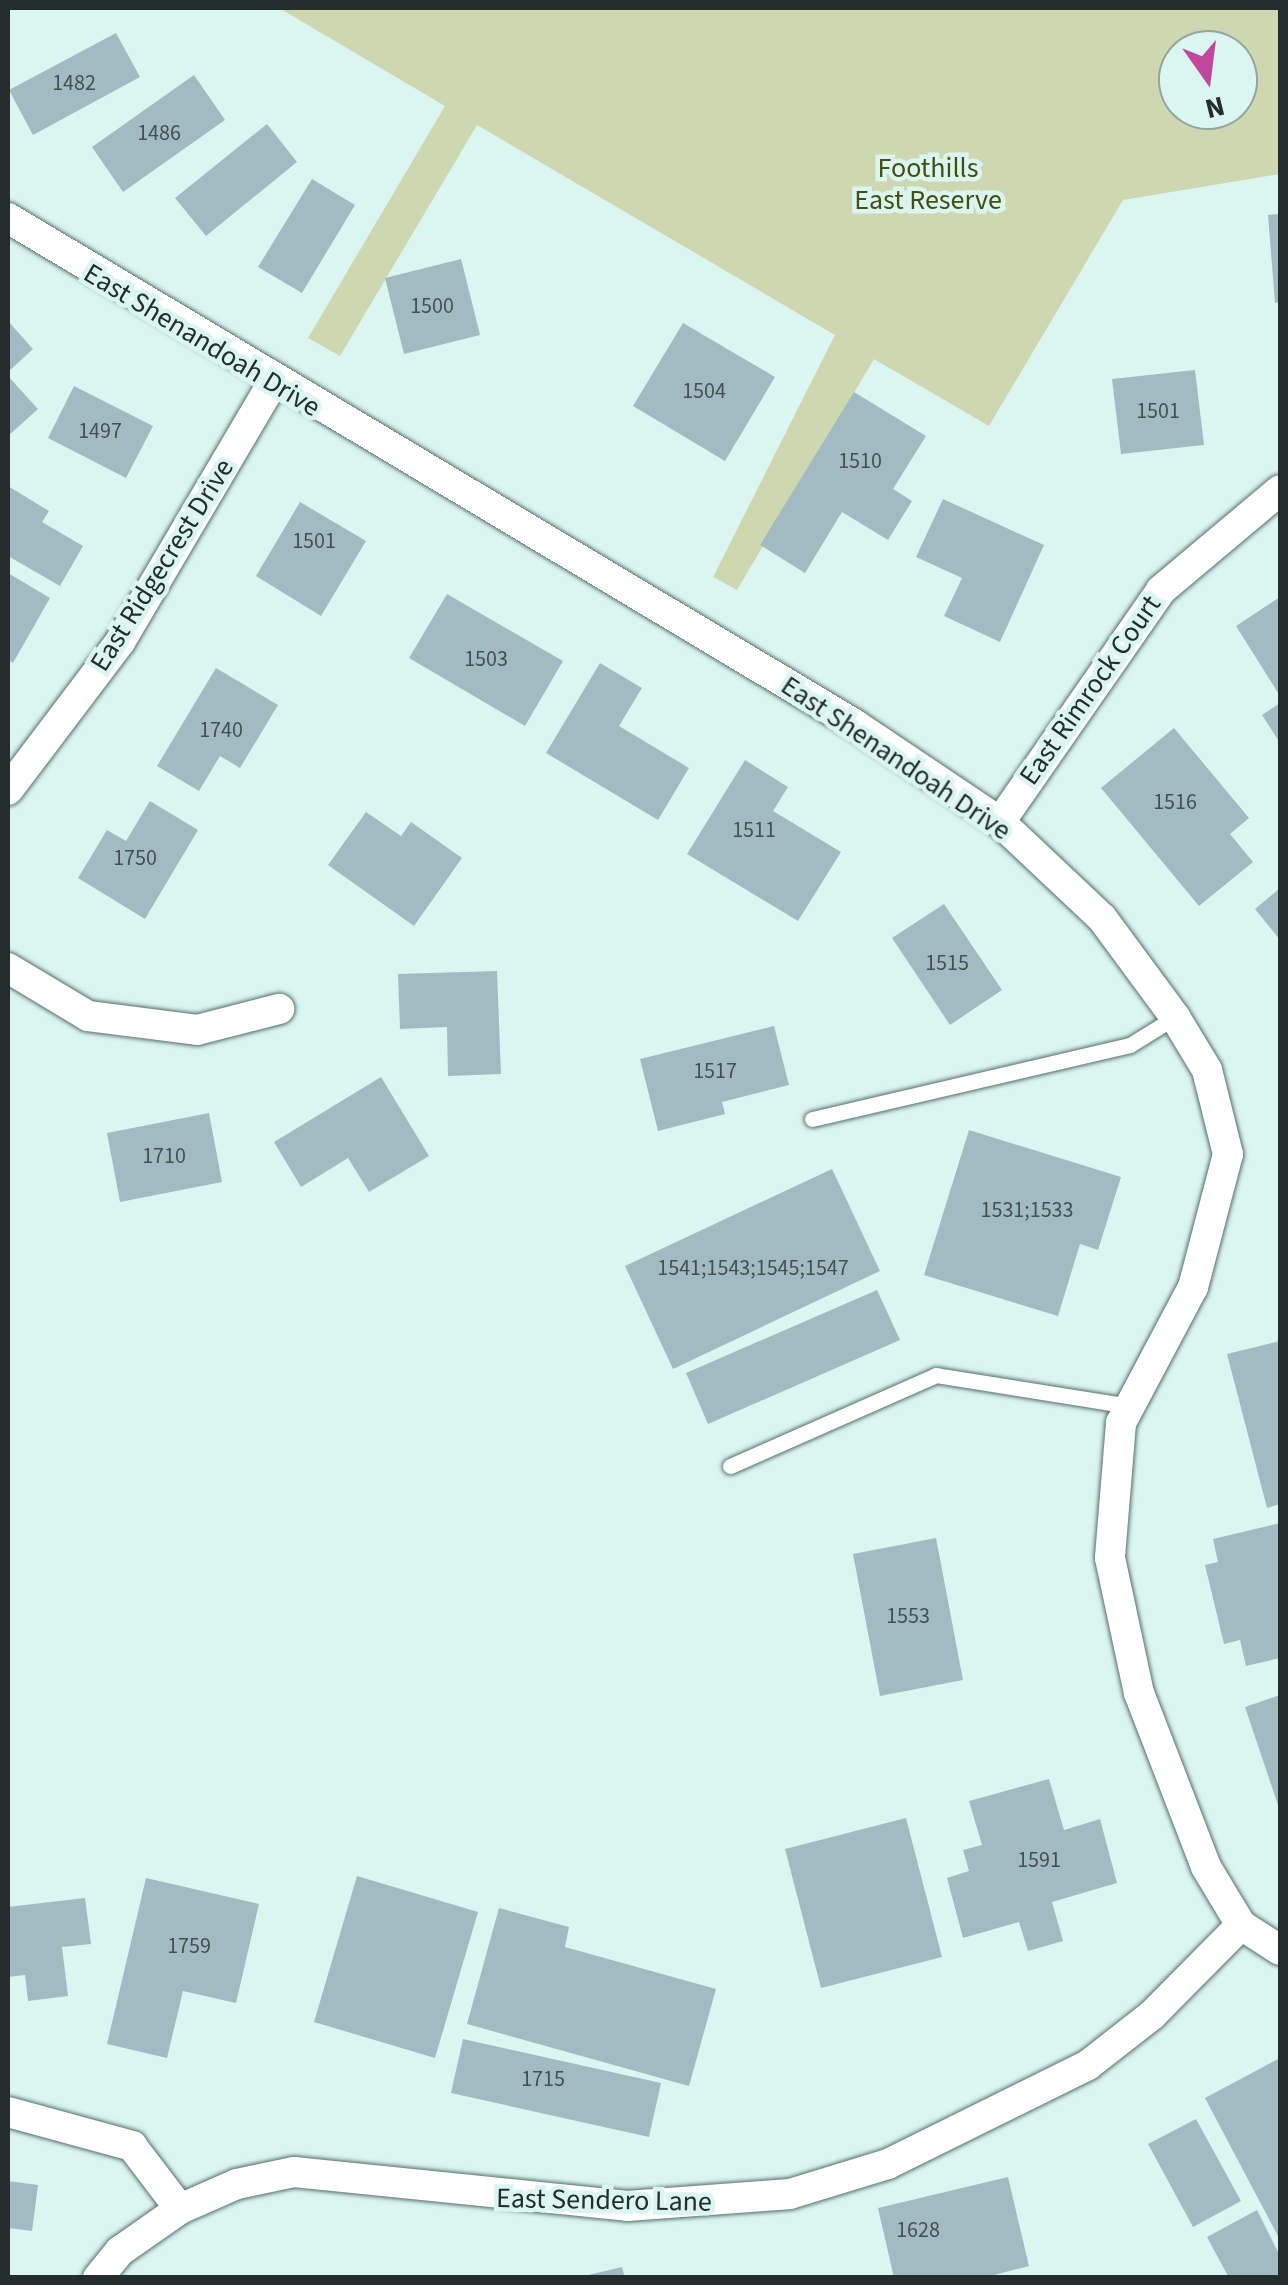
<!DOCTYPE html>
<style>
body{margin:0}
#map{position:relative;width:1288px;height:2285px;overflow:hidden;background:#dbf6f0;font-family:"Source Sans 3",sans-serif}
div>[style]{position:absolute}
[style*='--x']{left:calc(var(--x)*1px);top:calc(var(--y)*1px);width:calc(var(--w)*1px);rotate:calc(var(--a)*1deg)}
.green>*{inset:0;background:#ced7af}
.building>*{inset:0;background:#a2bbc2}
.roads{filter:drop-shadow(0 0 2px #576f6a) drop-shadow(0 0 2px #576f6a)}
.service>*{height:15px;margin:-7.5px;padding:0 7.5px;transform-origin:7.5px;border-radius:7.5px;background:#fff}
.minor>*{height:30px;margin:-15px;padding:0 15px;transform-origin:15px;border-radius:15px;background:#fff}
span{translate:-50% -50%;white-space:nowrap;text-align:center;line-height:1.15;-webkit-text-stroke:9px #dbf6f0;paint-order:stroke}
.number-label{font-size:22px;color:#435051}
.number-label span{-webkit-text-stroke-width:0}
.park-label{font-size:28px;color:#444e11}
.street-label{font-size:28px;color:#232d2b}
.frame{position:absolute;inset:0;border:10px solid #232d2b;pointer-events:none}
.north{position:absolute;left:1158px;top:30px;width:100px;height:100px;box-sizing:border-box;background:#dbf6f0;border:2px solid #91a6a1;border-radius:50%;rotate:166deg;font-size:28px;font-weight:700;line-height:40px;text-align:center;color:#232d2b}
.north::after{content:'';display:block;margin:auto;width:35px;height:45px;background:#c0479b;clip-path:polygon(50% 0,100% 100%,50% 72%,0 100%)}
</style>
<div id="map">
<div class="green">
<div style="clip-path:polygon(evenodd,279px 8px,1280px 8px,1280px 174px,1123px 200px,989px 426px,874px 359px,737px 590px,713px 577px,835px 335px,477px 125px,340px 356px,308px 338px,445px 106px,279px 8px,1178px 50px,1238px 50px,1238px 110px,1178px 110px,1178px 50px)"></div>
</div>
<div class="building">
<div style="clip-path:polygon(116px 33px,140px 77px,33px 135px,9px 90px)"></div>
<div style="clip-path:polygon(194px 75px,225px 120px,123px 192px,92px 147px)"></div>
<div style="clip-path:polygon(267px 124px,297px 162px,206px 236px,175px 198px)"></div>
<div style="clip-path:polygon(312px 179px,355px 205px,302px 293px,258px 267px)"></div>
<div style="clip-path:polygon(1280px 214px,1280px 302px,1275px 303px,1268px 215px)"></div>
<div style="clip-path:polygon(461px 259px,480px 335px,404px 354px,385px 278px)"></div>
<div style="clip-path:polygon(8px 321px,33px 349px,8px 372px)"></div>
<div style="clip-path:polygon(683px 323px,775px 377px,725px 461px,633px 406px)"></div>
<div style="clip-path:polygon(1195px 370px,1204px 445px,1121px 454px,1112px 379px)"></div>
<div style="clip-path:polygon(8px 376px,38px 409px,8px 436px)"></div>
<div style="clip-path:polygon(74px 386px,153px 426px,126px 478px,48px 438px)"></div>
<div style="clip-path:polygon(854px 392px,926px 436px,893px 489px,912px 501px,888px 540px,842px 512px,805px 573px,760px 545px)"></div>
<div style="clip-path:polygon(8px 486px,49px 511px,42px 522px,83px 546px,60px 586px,8px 556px)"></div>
<div style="clip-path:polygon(943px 499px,1044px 545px,1000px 642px,944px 616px,962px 578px,916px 557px)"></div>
<div style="clip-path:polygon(300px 502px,366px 541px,321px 616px,256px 576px)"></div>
<div style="clip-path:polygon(8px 573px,50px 598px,13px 663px,8px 660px)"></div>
<div style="clip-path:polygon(447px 594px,563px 661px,525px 726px,409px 658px)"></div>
<div style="clip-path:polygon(1280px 597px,1280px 696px,1236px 626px)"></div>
<div style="clip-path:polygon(600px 663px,642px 688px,619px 726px,689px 768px,658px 820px,546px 753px)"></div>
<div style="clip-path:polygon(216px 668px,278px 705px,240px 768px,220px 756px,199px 791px,157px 766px)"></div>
<div style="clip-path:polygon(1280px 703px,1280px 743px,1262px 715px)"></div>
<div style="clip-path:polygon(1174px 728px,1249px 818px,1230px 834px,1253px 862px,1199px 906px,1101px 788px)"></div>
<div style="clip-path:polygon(745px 760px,788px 787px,773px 811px,841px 852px,798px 921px,687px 854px)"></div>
<div style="clip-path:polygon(150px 801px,198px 830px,145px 919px,78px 878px,107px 830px,126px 841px)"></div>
<div style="clip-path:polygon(366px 812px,401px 836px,411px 822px,462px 858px,414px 926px,328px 865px)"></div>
<div style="clip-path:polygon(1280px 888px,1280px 940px,1255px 909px)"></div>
<div style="clip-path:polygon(944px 904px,1002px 990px,950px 1025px,892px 938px)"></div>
<div style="clip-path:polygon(497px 971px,501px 1074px,448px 1076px,447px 1027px,400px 1029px,398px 974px)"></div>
<div style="clip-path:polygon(774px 1026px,789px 1085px,722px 1102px,725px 1114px,658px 1131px,640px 1059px)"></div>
<div style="clip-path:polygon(381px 1077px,429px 1156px,369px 1192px,348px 1158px,301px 1187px,274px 1142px)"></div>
<div style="clip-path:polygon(209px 1113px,222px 1182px,120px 1202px,107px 1133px)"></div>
<div style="clip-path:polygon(969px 1130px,1121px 1177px,1098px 1250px,1080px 1244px,1058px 1316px,924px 1275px)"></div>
<div style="clip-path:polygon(832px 1169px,880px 1271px,673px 1369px,625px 1266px)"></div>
<div style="clip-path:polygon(877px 1290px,900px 1340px,708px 1424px,686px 1373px)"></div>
<div style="clip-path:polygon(1280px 1341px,1280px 1504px,1267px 1508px,1227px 1354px)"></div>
<div style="clip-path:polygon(1280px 1523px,1280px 1658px,1246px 1666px,1240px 1640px,1224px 1644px,1205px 1565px,1218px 1562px,1213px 1539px)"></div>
<div style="clip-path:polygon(936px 1538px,963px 1680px,880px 1696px,853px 1554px)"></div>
<div style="clip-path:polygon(1280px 1695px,1280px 1811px,1245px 1707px)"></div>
<div style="clip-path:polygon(1049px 1779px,1064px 1830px,1100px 1819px,1117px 1883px,1052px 1902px,1063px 1941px,1028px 1951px,1019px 1922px,963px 1938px,947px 1878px,969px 1871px,963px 1850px,982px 1845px,969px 1801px)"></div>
<div style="clip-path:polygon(906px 1818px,942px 1957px,821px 1988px,785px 1849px)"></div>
<div style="clip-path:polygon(357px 1876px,478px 1912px,435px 2058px,314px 2022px)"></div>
<div style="clip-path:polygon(146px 1878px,259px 1904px,236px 2003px,183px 1991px,167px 2058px,107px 2044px)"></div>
<div style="clip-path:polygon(85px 1898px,91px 1944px,62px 1947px,68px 1996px,28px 2001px,25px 1975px,8px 1977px,8px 1907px)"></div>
<div style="clip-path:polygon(499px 1908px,569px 1927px,565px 1947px,716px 1989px,689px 2086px,467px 2024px)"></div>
<div style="clip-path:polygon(463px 2039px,661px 2083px,649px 2137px,451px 2093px)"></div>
<div style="clip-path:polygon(1280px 2058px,1280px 2240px,1205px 2098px)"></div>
<div style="clip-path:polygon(1196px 2119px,1241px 2201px,1193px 2227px,1148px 2144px)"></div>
<div style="clip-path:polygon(1008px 2177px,1029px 2266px,983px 2278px,894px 2278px,878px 2208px)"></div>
<div style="clip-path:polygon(8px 2181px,38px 2185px,32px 2231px,8px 2228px)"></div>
<div style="clip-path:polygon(1257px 2210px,1280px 2256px,1280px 2278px,1229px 2278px,1207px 2237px)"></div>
<div style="clip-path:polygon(622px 2267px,625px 2278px,584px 2278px,584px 2276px)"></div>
</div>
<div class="roads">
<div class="service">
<div style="--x:812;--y:1119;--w:326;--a:-13.1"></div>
<div style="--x:1130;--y:1045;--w:53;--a:-31.9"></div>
<div style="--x:730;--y:1466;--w:225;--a:-23.8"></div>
<div style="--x:936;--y:1375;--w:195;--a:9.1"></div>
</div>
<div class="minor">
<div style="--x:8;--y:218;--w:986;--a:30.88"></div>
<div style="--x:854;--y:724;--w:176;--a:33.9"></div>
<div style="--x:1000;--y:822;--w:140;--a:43.3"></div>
<div style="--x:1102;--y:918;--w:123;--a:53.6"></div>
<div style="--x:1175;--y:1017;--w:62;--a:58.9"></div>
<div style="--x:1207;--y:1070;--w:87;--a:76"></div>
<div style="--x:1228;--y:1154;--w:138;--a:104.7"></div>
<div style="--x:1193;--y:1287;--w:154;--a:117.9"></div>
<div style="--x:1121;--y:1423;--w:135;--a:94.7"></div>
<div style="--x:1110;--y:1558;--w:138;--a:77.9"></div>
<div style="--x:1139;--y:1693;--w:186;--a:68.9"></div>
<div style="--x:1206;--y:1867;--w:68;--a:58.9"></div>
<div style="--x:1241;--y:1925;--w:46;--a:32.7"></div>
<div style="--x:8;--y:790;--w:186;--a:-52.9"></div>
<div style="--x:120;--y:642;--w:302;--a:-59.5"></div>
<div style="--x:1000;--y:822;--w:282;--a:-55.2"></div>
<div style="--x:1161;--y:590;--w:155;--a:-40"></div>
<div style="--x:8;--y:968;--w:93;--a:31"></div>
<div style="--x:88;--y:1016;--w:110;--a:7.3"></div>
<div style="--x:197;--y:1030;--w:85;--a:-14.4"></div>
<div style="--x:8;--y:2112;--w:129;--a:15.3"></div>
<div style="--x:132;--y:2146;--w:79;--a:52.7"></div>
<div style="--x:98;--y:2278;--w:35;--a:-51"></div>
<div style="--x:120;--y:2251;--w:73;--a:-35"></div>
<div style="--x:180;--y:2209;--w:62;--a:-23.7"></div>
<div style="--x:237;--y:2184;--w:58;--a:-11.9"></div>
<div style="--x:294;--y:2172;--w:335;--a:5.8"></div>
<div style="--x:627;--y:2206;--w:163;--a:-4.2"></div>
<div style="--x:790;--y:2194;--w:102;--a:-17"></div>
<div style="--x:888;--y:2164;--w:223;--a:-26.3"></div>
<div style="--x:1088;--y:2065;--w:81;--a:-38"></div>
<div style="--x:1152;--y:2015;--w:127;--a:-45.3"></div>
</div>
</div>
<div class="number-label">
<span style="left:74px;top:84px">1482</span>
<span style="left:159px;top:134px">1486</span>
<span style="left:432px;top:307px">1500</span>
<span style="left:704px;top:392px">1504</span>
<span style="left:1158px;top:412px">1501</span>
<span style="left:100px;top:432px">1497</span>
<span style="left:860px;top:462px">1510</span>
<span style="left:314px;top:542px">1501</span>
<span style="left:486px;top:660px">1503</span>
<span style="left:221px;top:731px">1740</span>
<span style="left:1175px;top:803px">1516</span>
<span style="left:754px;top:831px">1511</span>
<span style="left:135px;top:859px">1750</span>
<span style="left:947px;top:964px">1515</span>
<span style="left:715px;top:1072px">1517</span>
<span style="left:164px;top:1157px">1710</span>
<span style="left:1027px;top:1211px">1531;1533</span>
<span style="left:753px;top:1269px">1541;1543;1545;1547</span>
<span style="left:908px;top:1617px">1553</span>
<span style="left:1039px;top:1861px">1591</span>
<span style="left:189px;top:1947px">1759</span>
<span style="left:543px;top:2080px">1715</span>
<span style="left:918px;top:2231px">1628</span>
</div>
<div class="park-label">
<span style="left:928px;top:184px">Foothills<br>East Reserve</span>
</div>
<div class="street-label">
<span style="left:202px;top:340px;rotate:31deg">East Shenandoah Drive</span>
<span style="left:162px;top:565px;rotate:-58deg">East Ridgecrest Drive</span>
<span style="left:1090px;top:690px;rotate:-55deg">East Rimrock Court</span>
<span style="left:896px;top:758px;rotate:34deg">East Shenandoah Drive</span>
<span style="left:604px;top:2200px;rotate:1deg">East Sendero Lane</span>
</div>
<div class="frame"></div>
<div class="north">N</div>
</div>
